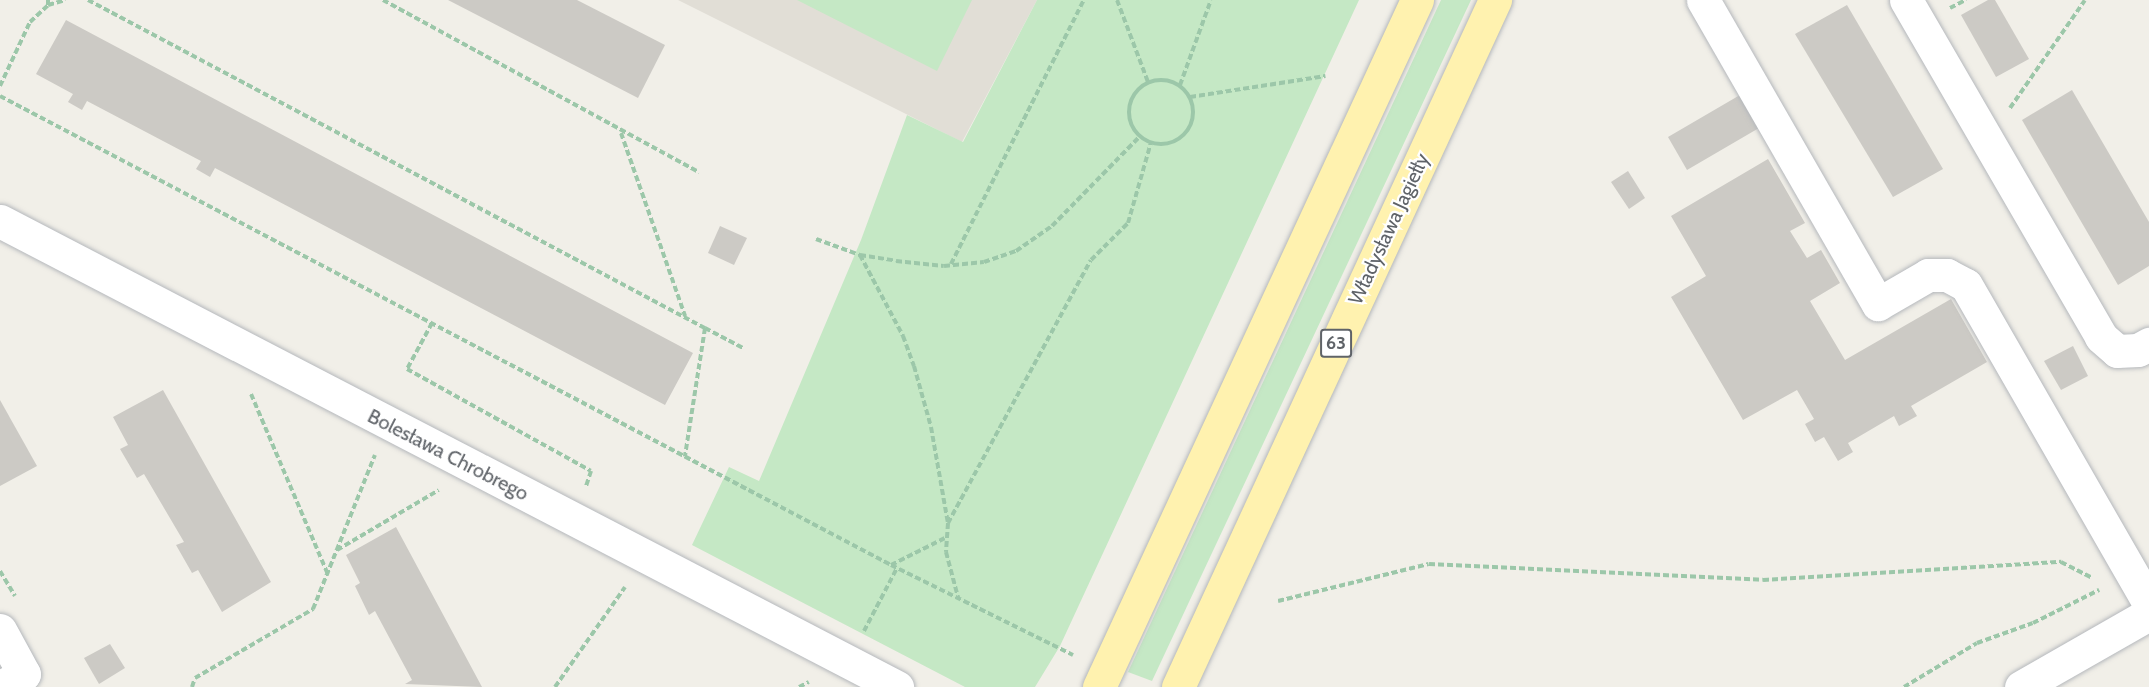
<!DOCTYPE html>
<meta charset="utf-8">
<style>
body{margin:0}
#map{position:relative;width:2149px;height:687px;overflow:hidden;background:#f1efe8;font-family:Cabin,sans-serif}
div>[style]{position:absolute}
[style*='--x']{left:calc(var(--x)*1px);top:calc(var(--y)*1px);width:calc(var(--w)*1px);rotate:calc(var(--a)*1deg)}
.education>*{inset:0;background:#e1ded6}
.green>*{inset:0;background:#c5e8c5}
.building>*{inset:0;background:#cccac5}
.path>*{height:4px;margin-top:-2px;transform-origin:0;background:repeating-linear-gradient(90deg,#9cc7a9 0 6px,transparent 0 9px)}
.path>.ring{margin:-2px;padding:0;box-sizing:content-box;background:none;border:4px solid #9cc7a9;border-radius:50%}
.roads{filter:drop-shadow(0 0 2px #b5b8bc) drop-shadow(0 0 2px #b5b8bc)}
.minor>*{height:33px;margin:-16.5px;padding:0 16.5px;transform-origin:16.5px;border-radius:16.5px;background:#fff}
.major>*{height:33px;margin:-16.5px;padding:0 16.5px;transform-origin:16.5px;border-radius:16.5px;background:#fff2af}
span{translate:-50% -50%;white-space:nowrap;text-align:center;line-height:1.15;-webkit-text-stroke:4.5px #fff;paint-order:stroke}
.shield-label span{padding:2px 4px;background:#fff;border:2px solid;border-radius:4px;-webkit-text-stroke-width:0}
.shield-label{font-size:18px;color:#5f6368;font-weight:700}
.street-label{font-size:20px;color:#5f6368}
</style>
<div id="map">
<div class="education">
<div style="clip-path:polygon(678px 0,1037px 0,962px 142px)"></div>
</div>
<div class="green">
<div style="clip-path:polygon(797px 0,972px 0,937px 71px)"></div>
<div style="clip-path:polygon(1037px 0,1359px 0,1060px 646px,1035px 687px,965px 687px,692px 545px,729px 467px,759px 481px,861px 240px,907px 115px,963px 142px)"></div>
<div style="clip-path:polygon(1441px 0,1471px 0,1152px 681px,1128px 672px)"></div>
</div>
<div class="building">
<div style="clip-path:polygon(448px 0,577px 0,665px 45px,638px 98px)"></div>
<div style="clip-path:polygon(1988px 0,1995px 0,2029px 59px,1996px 77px,1961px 15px)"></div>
<div style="clip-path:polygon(1847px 5px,1943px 169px,1893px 197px,1795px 34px)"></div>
<div style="clip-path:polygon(66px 20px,693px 353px,665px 405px,215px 168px,210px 177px,196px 169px,201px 161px,87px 101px,82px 110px,68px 102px,73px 94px,36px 74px)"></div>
<div style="clip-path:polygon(2072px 90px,2149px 222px,2149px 266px,2118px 285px,2022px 120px)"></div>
<div style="clip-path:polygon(1740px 95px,1759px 128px,1687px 170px,1668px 137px)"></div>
<div style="clip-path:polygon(1768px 159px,1805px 223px,1790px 231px,1807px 258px,1821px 250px,1840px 283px,1810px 301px,1845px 360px,1951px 299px,1987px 362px,1911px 406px,1917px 416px,1899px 426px,1894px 416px,1848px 443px,1853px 452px,1838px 461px,1824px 437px,1815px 442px,1805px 424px,1814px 419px,1797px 390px,1743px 420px,1671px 297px,1706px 276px,1671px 216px)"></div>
<div style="clip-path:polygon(1628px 171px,1645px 198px,1629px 209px,1611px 182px)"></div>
<div style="clip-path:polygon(720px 226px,747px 238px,734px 265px,708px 253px)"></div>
<div style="clip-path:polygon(2073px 346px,2088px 376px,2061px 390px,2044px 361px)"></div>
<div style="clip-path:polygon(163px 390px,271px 582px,222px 612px,198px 570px,192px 573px,176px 545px,184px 542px,144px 474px,137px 478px,120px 449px,128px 445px,113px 417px)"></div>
<div style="clip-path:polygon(0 400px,37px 466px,0 486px)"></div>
<div style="clip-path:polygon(396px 527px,482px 687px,405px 684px,412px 680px,375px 611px,369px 615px,355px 586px,360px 583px,346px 555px)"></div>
<div style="clip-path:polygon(110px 644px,125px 668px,99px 684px,84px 658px)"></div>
</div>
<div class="path">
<div style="--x:88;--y:0;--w:699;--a:28"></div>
<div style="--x:705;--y:328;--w:130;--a:98.9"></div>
<div style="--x:383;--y:0;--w:360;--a:28.6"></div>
<div style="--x:1117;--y:0;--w:88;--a:69.3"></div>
<div style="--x:48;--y:5;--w:18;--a:-16"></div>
<div style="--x:1950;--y:8;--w:18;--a:-27"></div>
<div class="ring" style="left:1129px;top:80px;width:60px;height:60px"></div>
<div style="--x:1180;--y:85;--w:90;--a:-70"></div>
<div style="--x:0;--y:86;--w:71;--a:-64.9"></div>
<div style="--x:30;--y:22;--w:25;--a:-43"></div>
<div style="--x:48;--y:5;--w:5;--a:-90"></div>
<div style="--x:0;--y:96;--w:1007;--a:27.76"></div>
<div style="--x:891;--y:565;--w:203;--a:26.3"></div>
<div style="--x:1190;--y:97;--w:137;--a:-8.8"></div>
<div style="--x:2010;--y:108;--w:131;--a:-55.2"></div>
<div style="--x:621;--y:133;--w:194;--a:70.7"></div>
<div style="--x:816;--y:239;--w:47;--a:20"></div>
<div style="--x:860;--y:255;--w:36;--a:9"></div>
<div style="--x:896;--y:261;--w:48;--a:5.9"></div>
<div style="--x:944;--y:266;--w:40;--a:-5.7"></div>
<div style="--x:984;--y:262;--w:34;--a:-19"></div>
<div style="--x:1016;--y:251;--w:44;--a:-34.8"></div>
<div style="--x:1052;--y:226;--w:126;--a:-45.6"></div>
<div style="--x:860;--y:255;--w:92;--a:62"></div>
<div style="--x:903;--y:336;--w:32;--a:70"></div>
<div style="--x:914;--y:366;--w:63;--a:74.4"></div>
<div style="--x:931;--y:427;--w:97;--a:80"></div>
<div style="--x:948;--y:523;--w:29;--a:94"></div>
<div style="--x:946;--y:552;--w:47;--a:75.1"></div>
<div style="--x:951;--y:264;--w:296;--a:-63.3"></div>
<div style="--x:432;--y:323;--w:52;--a:118.5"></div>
<div style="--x:407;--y:369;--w:210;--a:29"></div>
<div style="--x:591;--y:471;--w:16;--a:108"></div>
<div style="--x:705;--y:328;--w:43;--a:27.8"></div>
<div style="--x:251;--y:394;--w:194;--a:66.9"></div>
<div style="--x:948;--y:523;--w:299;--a:-61.5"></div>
<div style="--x:1091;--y:260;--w:52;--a:-45"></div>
<div style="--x:1128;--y:223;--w:84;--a:-74.1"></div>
<div style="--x:337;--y:550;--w:118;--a:-30.5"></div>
<div style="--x:891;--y:565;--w:60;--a:-26.6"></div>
<div style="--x:0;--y:571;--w:29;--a:59"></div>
<div style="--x:1278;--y:601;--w:155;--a:-13.8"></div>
<div style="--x:1429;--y:564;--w:334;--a:2.7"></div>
<div style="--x:1763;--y:580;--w:299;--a:-3.5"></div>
<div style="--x:2061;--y:562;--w:35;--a:27"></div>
<div style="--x:864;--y:631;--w:71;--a:-62.4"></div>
<div style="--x:192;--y:687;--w:9;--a:-72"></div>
<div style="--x:195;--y:678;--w:137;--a:-30.3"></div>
<div style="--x:313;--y:609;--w:166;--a:-68.1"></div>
<div style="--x:555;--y:687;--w:122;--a:-55"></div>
<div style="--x:799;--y:687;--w:11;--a:-27"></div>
<div style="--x:1904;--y:687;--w:85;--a:-31.1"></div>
<div style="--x:1977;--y:643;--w:59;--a:-19.7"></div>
<div style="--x:2033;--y:623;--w:74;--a:-26.6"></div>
</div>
<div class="roads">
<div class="minor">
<div style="--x:1703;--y:0;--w:351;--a:60.1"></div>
<div style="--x:1878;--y:304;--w:58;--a:-30.1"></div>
<div style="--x:1928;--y:275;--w:19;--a:0"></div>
<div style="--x:1947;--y:275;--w:21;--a:28"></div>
<div style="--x:1966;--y:285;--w:367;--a:60.1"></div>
<div style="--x:1906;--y:0;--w:389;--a:59.9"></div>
<div style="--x:2101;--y:337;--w:21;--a:41"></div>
<div style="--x:2117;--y:351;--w:21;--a:-3"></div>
<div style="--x:2138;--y:350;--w:13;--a:-29"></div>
<div style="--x:0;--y:221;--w:1011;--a:27.45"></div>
<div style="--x:0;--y:630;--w:50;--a:61.4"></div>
<div style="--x:24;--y:674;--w:26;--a:151"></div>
<div style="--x:2021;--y:687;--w:147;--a:-29.7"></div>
</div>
<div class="major">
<div style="--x:1099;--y:687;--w:757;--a:-65.16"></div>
<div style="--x:1178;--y:687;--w:757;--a:-65.23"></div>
</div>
</div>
<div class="shield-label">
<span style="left:1336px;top:343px">63</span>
</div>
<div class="street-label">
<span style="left:1389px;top:229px;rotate:-65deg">Władysława Jagiełły</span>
<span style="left:448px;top:455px;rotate:27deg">Bolesława Chrobrego</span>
</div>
</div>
